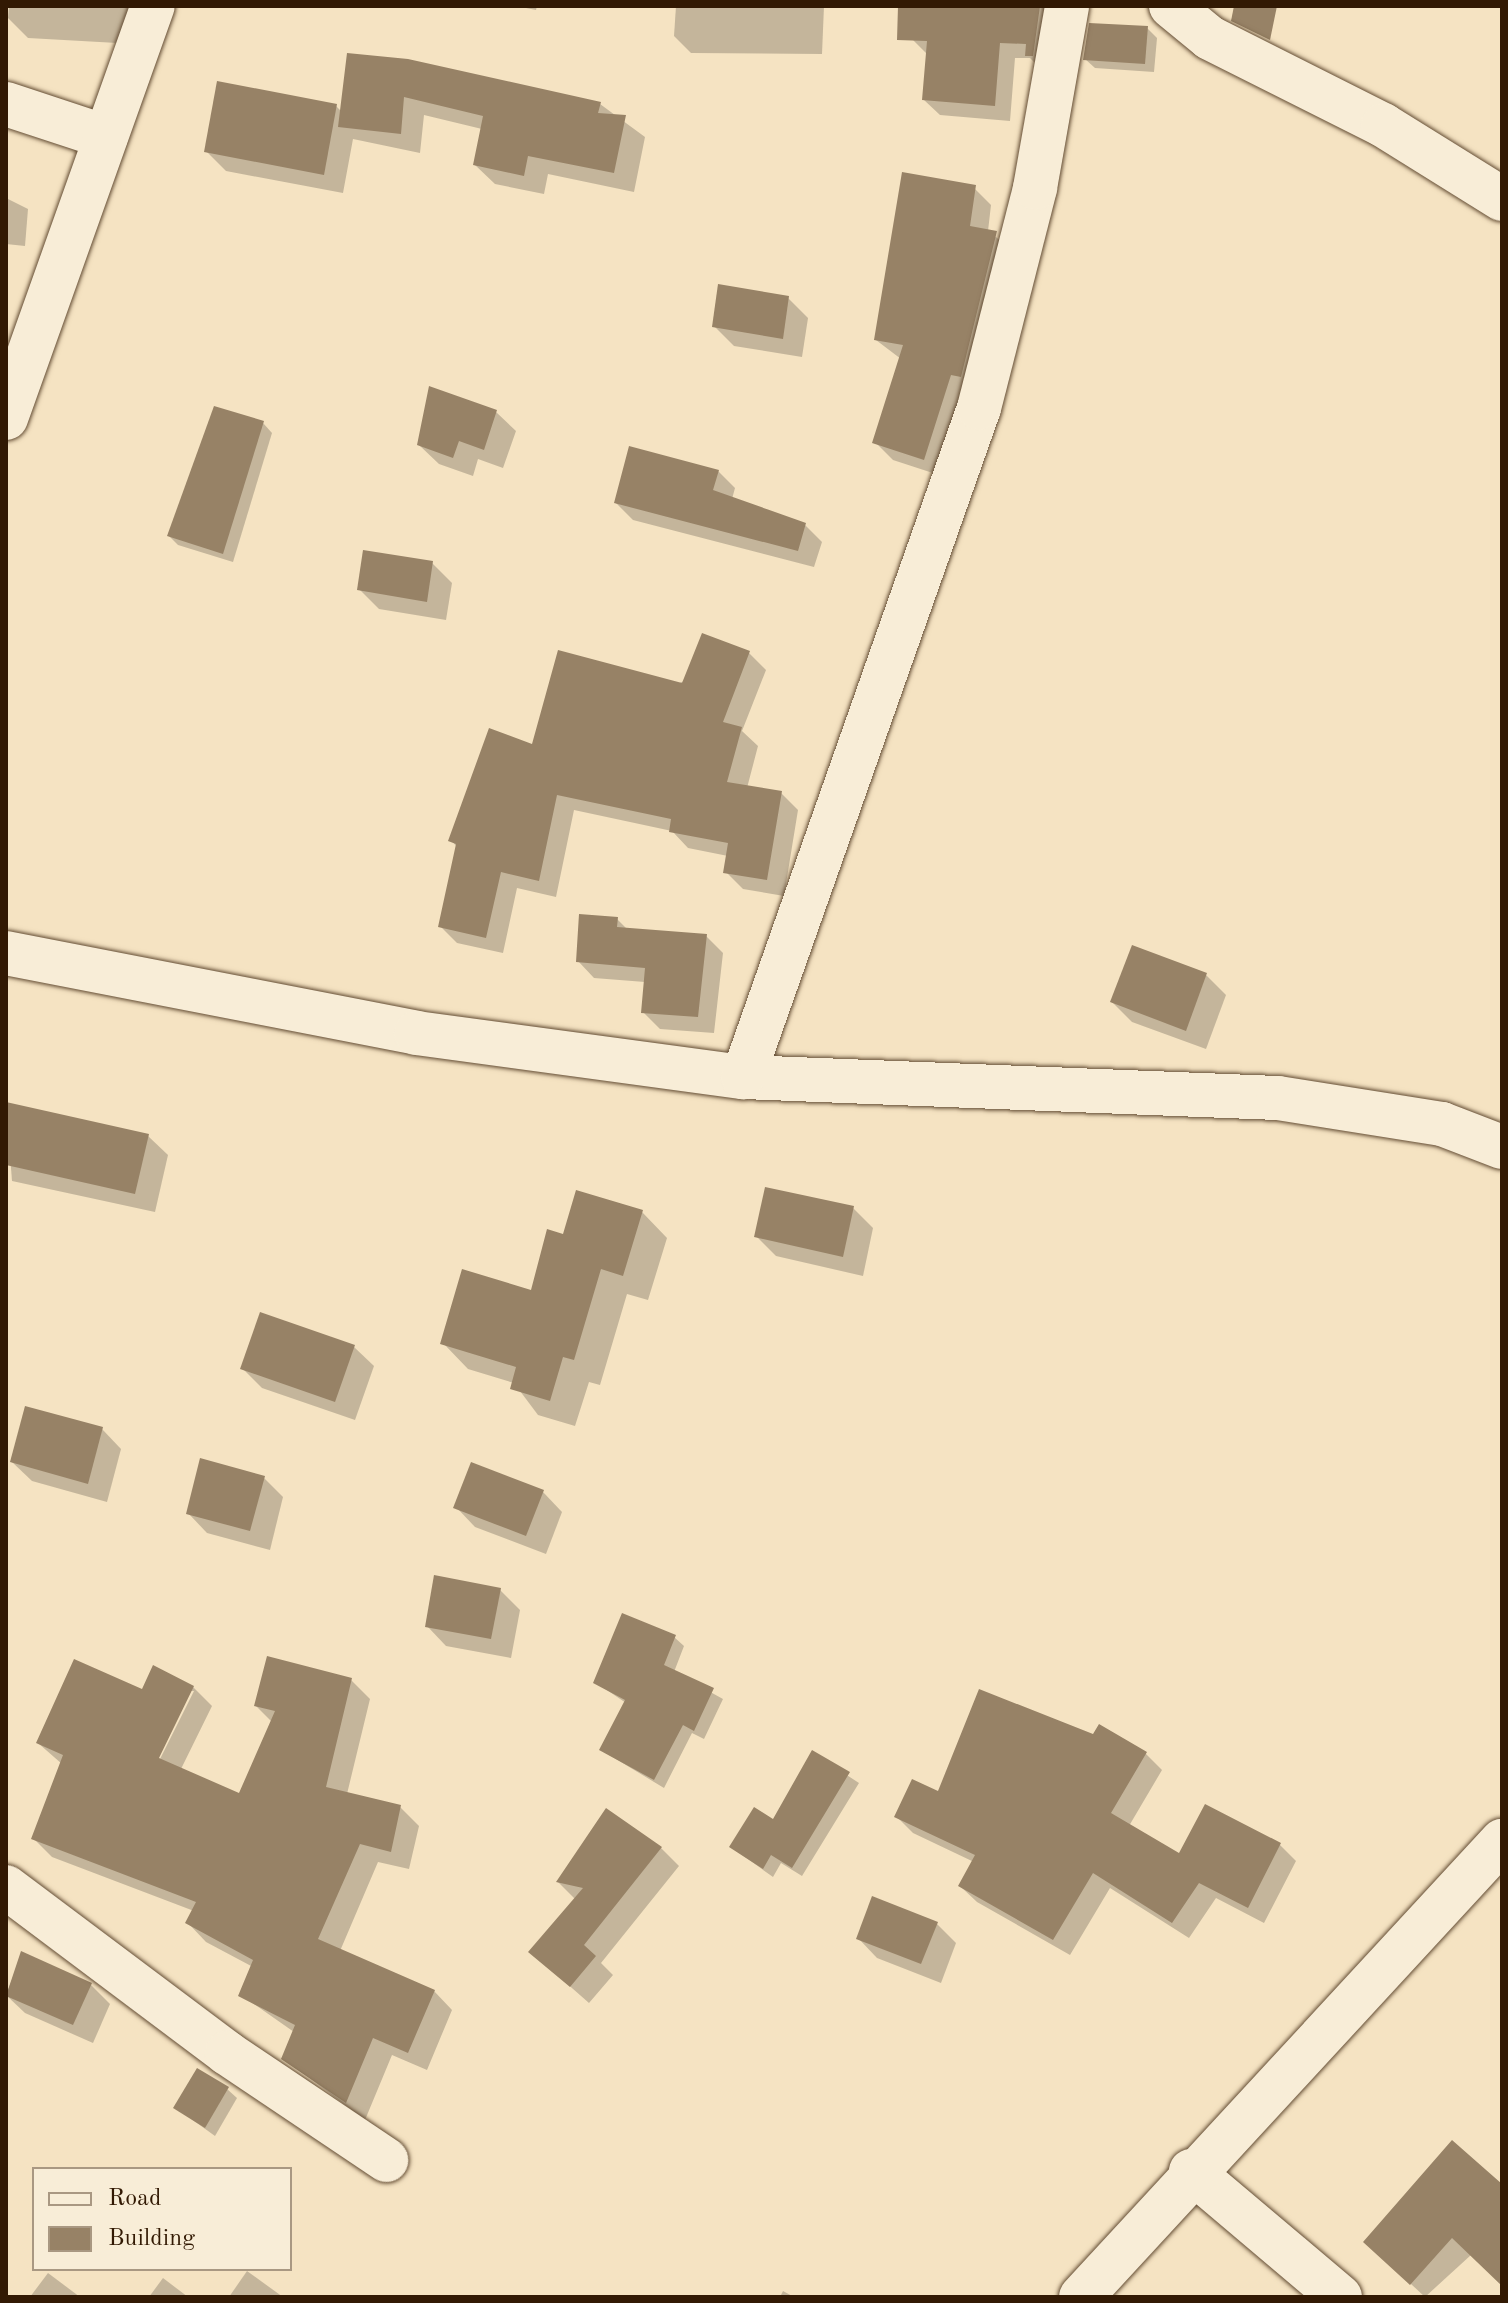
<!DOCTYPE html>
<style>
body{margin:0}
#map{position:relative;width:1508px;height:2303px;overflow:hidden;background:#f5e3c2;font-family:"Old Standard TT",serif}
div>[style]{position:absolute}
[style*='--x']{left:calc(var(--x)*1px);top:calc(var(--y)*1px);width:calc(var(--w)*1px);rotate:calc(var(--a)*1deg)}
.shadow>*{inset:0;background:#0003}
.building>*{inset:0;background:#978266}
.roads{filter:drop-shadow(0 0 2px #634c33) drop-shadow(0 0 2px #634c33)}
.street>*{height:44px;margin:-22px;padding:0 22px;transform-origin:22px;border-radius:22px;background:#f8edd7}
span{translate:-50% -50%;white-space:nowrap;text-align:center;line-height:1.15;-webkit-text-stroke:7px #f8edd7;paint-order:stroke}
.frame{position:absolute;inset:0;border:8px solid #321903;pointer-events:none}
.legend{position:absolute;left:32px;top:2167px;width:260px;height:104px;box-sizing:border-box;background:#f8edd7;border:2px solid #a99882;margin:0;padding:10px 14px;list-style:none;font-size:24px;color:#321903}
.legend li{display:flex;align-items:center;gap:16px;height:40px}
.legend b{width:40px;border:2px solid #a99882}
</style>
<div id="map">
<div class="shadow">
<div style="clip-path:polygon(9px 6px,137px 6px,135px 44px,28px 38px,8px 18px)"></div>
<div style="clip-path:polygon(516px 6px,537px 6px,536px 10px)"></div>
<div style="clip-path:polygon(676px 6px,824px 6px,822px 54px,691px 53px,674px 36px)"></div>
<div style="clip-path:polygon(914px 6px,1055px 6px,1043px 71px,1030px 58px,1015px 58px,1010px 121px,940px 115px,924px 100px,928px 55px,913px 40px)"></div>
<div style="clip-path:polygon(1147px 28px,1157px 38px,1154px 72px,1095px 68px,1085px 59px)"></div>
<div style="clip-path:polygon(349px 55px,600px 104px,645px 137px,634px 192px,548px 174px,544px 194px,495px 184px,475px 165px,482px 129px,424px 115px,420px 153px,353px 139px,343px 193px,226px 171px,206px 151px,336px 106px,342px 112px)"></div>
<div style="clip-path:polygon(973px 187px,991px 205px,988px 231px,1014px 251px,942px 476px,893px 460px,875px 442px,901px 359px,876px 340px)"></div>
<div style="clip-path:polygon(6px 198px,28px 209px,25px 246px,6px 244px)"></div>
<div style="clip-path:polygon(788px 298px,808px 318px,802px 357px,734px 346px,714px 326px)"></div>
<div style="clip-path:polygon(496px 412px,516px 431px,503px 468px,478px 459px,473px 476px,439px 464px,419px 445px)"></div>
<div style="clip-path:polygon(263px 423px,272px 433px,233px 562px,178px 545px,169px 536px)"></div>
<div style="clip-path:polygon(718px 471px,735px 488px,732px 499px,805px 525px,822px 542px,814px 567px,633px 520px,616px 503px)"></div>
<div style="clip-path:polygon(432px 563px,452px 583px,446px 620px,379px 609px,359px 589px)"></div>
<div style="clip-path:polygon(749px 653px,766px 670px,742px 731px,758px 746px,747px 788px,781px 793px,798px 810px,784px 896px,743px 889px,726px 872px,728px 856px,688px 848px,672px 831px,574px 810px,556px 897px,517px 888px,503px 953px,457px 943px,440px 926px,457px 847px,451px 840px,534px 746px)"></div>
<div style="clip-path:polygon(617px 919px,628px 930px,706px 936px,723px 953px,714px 1033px,660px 1029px,643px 1012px,645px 982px,594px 978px,578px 961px)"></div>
<div style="clip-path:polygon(1133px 947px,1206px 975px,1226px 995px,1206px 1049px,1132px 1022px,1112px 1002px)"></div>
<div style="clip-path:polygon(6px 1104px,148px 1136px,168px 1155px,155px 1212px,12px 1181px)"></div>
<div style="clip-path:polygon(853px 1208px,873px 1228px,863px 1276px,776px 1256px,756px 1236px)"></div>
<div style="clip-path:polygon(642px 1212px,667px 1238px,648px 1300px,627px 1294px,600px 1385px,589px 1382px,575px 1426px,538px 1415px,514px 1383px,468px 1369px,443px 1343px,532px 1292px,564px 1236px)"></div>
<div style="clip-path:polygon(354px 1347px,374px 1366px,355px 1420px,262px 1388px,242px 1368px)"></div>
<div style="clip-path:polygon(102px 1429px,121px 1449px,107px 1502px,32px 1481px,12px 1462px)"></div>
<div style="clip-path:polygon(264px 1478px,283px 1497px,270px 1550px,207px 1533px,188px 1513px)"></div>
<div style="clip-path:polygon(543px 1492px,562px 1512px,546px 1554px,475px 1527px,456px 1507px)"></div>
<div style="clip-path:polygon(500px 1590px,520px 1610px,511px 1658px,446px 1646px,427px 1626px)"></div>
<div style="clip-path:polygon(674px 1637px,684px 1646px,674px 1672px,723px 1699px,704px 1739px,692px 1733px,664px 1788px,601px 1750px,626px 1703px,595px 1682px)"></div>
<div style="clip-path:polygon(evenodd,351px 1680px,370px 1699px,347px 1794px,400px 1807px,419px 1826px,409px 1869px,378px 1862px,340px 1951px,434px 1991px,452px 2010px,427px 2070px,392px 2055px,365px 2120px,283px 2058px,294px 2032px,241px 1995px,253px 1967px,206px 1942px,188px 1923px,194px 1911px,52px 1857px,33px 1838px,62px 1764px,38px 1743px,143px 1691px,193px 1687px,212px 1706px,181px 1769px,240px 1795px,272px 1722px,256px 1706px,351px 1680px,189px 1691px,194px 1691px,156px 1767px,153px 1766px,189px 1691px)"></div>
<div style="clip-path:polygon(1093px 1737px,1146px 1754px,1162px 1770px,1129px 1826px,1180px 1856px,1280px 1845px,1296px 1861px,1264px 1923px,1216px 1898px,1189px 1938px,1110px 1888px,1070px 1955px,977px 1902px,960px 1886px,974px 1862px,913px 1833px,897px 1817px)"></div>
<div style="clip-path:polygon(813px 1753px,859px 1783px,802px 1876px,781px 1863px,773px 1877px,731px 1847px,774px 1822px)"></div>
<div style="clip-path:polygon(661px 1848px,679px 1866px,601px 1963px,613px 1975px,589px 2003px,531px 1952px,576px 1900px,558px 1882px)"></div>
<div style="clip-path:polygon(937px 1924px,956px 1943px,941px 1983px,877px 1958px,858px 1938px)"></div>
<div style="clip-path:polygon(22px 1954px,90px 1984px,110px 2004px,93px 2043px,25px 2013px,6px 1995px)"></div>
<div style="clip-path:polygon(227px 2089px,237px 2098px,215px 2136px,176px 2108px)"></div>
<div style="clip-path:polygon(1502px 2187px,1502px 2284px,1471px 2255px,1425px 2297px,1384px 2259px)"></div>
<div style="clip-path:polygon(247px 2271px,283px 2297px,229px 2297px)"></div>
<div style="clip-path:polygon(48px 2273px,80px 2297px,30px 2297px)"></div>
<div style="clip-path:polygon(163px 2278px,188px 2297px,149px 2297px)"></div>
<div style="clip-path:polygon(783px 2291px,794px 2297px,780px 2297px)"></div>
</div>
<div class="building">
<div style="clip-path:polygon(898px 6px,1040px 6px,1033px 56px,1025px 56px,1026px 44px,1000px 43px,995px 106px,922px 100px,927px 41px,897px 40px)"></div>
<div style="clip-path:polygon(1234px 6px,1277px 6px,1270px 40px,1231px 21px)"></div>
<div style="clip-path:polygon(1089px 23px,1148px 26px,1145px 64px,1083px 60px)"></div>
<div style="clip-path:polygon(347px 53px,408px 59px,601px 102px,598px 113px,626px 115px,614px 173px,528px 156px,524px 176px,473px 165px,483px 116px,404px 97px,401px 134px,338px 127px)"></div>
<div style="clip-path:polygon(217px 81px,337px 104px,324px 175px,204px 152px)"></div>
<div style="clip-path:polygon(902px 172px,976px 185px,970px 226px,997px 231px,961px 377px,951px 375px,924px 460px,872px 443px,903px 345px,874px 340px)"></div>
<div style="clip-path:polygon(718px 284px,789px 296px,783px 339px,712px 327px)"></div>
<div style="clip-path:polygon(429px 386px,497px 410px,484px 450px,459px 441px,453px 458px,417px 445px)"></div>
<div style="clip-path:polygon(214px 406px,264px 421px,223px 554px,167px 536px)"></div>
<div style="clip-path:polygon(629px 446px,719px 470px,713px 490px,806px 523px,798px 551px,614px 503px)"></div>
<div style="clip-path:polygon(363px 550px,433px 561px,427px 602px,357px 590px)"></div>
<div style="clip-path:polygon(702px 633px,750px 651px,723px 722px,742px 727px,727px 782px,782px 791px,767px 880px,723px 873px,728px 843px,669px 832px,671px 819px,557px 795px,539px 881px,501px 872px,486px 938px,438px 927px,456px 844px,448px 841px,489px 728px,532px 744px,558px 650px,682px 683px)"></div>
<div style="clip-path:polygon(579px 914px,618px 917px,617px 927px,707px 934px,698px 1017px,641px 1013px,645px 968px,576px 962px)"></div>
<div style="clip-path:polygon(1132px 945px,1207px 973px,1186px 1031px,1110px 1002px)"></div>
<div style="clip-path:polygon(6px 1102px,149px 1134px,135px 1194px,6px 1165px)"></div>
<div style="clip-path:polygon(765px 1187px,854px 1206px,843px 1257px,754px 1237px)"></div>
<div style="clip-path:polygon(576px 1190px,643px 1210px,623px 1276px,601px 1269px,574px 1360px,563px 1357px,550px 1401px,510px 1389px,516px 1367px,440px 1344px,462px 1269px,531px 1290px,547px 1229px,563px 1234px)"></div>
<div style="clip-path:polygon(260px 1312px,355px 1345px,335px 1402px,240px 1369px)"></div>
<div style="clip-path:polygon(25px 1406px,103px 1427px,88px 1484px,10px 1462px)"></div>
<div style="clip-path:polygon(200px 1458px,265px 1476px,250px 1531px,186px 1514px)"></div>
<div style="clip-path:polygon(471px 1462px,544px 1490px,526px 1536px,453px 1508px)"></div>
<div style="clip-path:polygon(434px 1575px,501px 1588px,491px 1639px,425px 1627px)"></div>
<div style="clip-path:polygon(622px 1613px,676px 1635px,664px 1665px,714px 1688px,694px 1731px,683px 1725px,654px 1780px,599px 1750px,625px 1700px,593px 1683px)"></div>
<div style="clip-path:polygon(267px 1656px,352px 1678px,326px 1787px,401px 1805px,391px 1852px,360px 1844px,318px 1939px,435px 1990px,408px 2053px,373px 2038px,346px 2103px,281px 2059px,295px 2025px,238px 1996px,253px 1960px,185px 1923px,196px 1902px,31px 1839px,63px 1755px,36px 1743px,74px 1659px,142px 1689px,153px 1665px,194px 1686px,159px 1758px,239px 1793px,275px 1711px,254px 1706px)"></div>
<div style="clip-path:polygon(979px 1689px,1093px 1734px,1099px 1724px,1147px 1752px,1111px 1813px,1179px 1853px,1205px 1804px,1281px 1843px,1248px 1908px,1199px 1883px,1172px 1923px,1093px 1873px,1053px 1940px,958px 1886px,975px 1855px,894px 1817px,912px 1779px,938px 1791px)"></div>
<div style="clip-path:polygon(812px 1750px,850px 1772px,792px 1868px,771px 1855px,763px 1869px,729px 1847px,754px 1807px,773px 1819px)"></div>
<div style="clip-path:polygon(606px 1808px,662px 1847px,584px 1945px,596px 1956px,570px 1987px,528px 1952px,583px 1888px,556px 1882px)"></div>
<div style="clip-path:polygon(872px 1896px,938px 1922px,921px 1964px,856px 1939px)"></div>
<div style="clip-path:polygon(21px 1951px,92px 1983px,73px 2025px,6px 1996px)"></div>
<div style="clip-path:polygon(197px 2068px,229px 2087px,205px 2128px,173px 2108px)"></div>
<div style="clip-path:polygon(1452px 2140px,1502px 2184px,1502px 2286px,1452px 2238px,1410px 2285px,1363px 2242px)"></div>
</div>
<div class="roads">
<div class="street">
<div style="--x:1171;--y:6;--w:50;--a:39.4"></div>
<div style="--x:1210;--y:38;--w:194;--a:26.7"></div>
<div style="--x:1383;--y:125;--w:140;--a:31.9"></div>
<div style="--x:6;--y:104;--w:105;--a:18.3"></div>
<div style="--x:6;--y:418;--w:437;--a:-70.4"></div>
<div style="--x:6;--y:953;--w:418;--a:11"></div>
<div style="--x:416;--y:1033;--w:330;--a:7.7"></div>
<div style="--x:743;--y:1077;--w:535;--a:2.25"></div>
<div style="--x:1278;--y:1098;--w:166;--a:9"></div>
<div style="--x:1442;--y:1124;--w:64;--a:21"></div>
<div style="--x:743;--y:1077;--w:709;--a:-70.57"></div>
<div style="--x:979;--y:408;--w:227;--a:-75.7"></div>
<div style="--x:1035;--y:188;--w:185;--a:-80"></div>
<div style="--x:6;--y:1887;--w:276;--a:36.9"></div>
<div style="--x:227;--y:2053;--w:192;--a:33.9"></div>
<div style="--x:1191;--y:2171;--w:195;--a:40.2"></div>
<div style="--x:1081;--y:2297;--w:621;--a:-47.29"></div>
</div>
</div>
<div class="frame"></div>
<ul class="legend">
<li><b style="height:10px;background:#f8edd7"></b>Road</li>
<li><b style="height:22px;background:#978266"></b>Building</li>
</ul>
</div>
